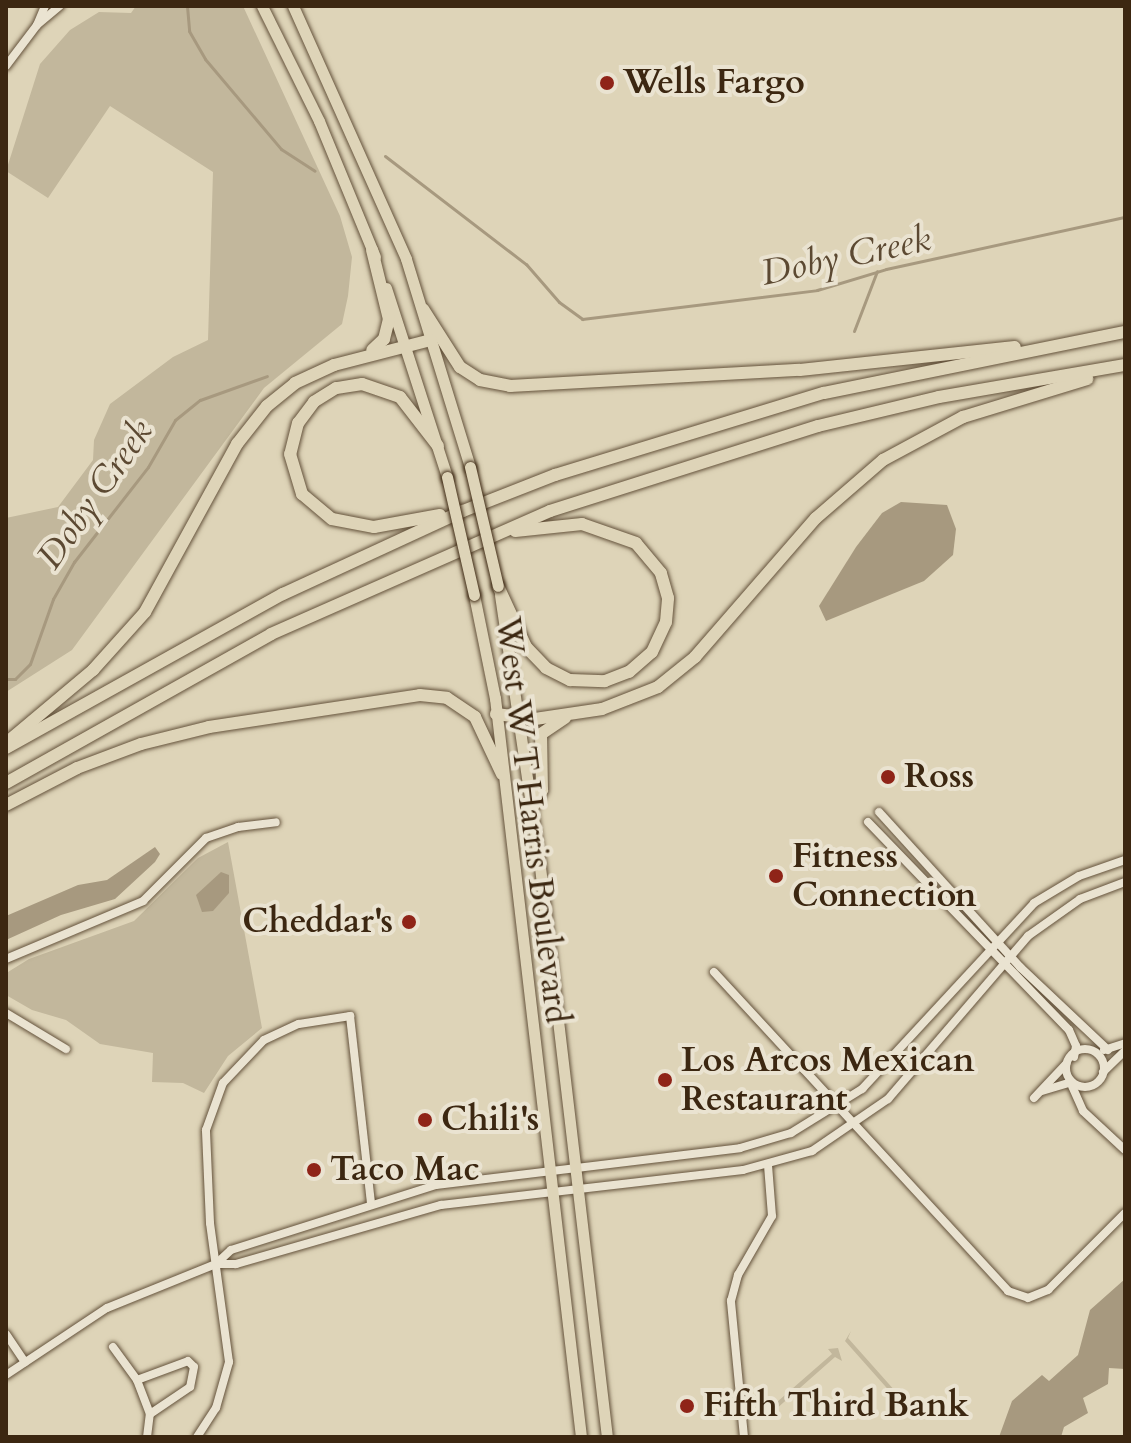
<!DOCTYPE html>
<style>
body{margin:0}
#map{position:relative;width:1131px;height:1443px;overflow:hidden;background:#ded4b8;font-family:Cardo,serif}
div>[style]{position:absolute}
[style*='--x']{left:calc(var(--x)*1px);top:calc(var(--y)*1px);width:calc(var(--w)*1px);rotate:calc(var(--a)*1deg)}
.green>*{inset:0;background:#c2b79c}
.water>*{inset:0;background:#a7997f}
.stream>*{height:3px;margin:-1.5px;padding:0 1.5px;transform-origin:1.5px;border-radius:1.5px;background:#a7997f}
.roads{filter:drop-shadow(0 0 2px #64523b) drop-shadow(0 0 2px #64523b)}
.minor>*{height:8px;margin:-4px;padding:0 4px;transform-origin:4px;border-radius:4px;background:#eae3d1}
.minor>.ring{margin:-4px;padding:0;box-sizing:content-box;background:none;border:8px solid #eae3d1;border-radius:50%}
.major>*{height:11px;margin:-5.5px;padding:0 5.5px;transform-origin:5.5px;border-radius:5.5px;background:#ded4b8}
.highway>*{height:12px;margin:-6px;padding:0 6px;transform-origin:6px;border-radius:6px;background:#ded4b8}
.bridges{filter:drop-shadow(0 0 2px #3c2711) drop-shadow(0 0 2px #3c2711)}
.major-bridge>*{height:11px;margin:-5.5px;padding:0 5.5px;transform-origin:5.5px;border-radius:5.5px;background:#ded4b8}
.dots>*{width:22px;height:22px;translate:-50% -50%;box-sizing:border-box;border:4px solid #eae3d1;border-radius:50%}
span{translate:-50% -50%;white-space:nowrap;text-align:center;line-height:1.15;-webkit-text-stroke:8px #eae3d1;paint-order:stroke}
.poi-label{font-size:34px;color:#3c2711;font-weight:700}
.left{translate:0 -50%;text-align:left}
.right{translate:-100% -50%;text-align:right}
.street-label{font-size:34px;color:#3c2711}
.water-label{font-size:36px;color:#5c4932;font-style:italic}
.frame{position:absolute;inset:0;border:8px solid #3c2711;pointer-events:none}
</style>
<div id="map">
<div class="green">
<div style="clip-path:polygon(136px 6px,243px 6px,340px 216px,352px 257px,348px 296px,342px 324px,264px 388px,72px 650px,6px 692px,6px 518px,58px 507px,93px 460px,94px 440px,110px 404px,173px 357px,208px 340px,213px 172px,110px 106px,48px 198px,6px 171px,40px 64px,70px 30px,99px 12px,131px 13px)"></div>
<div style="clip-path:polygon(228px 842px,262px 1028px,228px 1056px,204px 1093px,183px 1083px,152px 1082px,153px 1053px,100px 1044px,66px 1020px,32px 1010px,6px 995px,8px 972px,29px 959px,134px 921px,198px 858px)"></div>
<div style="clip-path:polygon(851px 1331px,848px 1338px,896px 1392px,901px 1388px,905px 1393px,893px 1395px,845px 1341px)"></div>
<div style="clip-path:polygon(838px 1348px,842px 1361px,835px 1357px,775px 1410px,779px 1416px,772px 1419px,770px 1400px,777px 1402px,832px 1354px,828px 1349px)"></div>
</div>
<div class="water">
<div style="clip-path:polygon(901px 502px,947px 505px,956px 529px,953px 555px,924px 581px,826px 621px,819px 606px,856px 547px,882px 513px)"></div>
<div style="clip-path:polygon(155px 847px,160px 854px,155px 862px,115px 899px,61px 915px,6px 940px,6px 916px,78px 885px,107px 880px)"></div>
<div style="clip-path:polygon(221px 872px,229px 875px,229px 893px,213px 911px,202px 912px,196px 895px)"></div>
<div style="clip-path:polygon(1125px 1279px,1125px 1369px,1109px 1368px,1108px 1384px,1083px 1398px,1088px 1413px,1064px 1427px,1061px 1437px,999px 1437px,1012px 1401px,1042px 1375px,1049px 1381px,1078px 1355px,1090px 1310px)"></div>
</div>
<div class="stream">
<div style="--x:187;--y:6;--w:25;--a:85"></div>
<div style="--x:189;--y:31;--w:32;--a:60"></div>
<div style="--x:205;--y:59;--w:118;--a:49.8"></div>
<div style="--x:281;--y:149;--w:40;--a:32.9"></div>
<div style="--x:385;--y:156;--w:178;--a:37.5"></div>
<div style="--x:526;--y:264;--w:50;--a:49"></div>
<div style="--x:559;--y:302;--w:29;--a:36"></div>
<div style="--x:582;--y:319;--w:237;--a:-7"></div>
<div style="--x:817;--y:290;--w:72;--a:-16.9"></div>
<div style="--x:886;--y:269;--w:245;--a:-12.3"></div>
<div style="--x:854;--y:331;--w:64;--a:-69"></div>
<div style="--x:6;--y:679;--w:9;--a:0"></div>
<div style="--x:15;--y:679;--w:21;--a:-45"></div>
<div style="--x:30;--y:664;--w:69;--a:-70.5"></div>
<div style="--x:53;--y:599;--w:43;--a:-60.4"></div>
<div style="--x:74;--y:562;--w:120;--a:-52.1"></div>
<div style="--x:148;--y:467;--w:54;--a:-60.1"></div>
<div style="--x:175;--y:420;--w:32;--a:-39"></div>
<div style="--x:200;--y:400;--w:71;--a:-19.7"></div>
</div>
<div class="roads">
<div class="minor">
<div style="--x:37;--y:25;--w:21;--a:-67"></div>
<div style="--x:6;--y:66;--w:51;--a:-52.9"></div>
<div style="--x:37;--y:25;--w:30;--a:-40"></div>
<div style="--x:879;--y:812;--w:210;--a:47.7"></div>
<div style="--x:1020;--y:967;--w:121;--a:43.3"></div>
<div style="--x:868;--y:822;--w:289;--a:46"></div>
<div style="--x:1069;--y:1030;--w:17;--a:66"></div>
<div style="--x:1076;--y:1046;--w:11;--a:100"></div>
<div style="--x:6;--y:959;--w:149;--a:-22.9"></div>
<div style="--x:143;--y:901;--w:89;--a:-45"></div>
<div style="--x:206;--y:838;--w:34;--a:-19"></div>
<div style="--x:238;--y:827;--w:38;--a:-7"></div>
<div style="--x:714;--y:972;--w:434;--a:47.3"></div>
<div style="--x:1008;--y:1291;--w:21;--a:19"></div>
<div style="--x:1028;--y:1298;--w:22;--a:-22"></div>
<div style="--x:1048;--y:1290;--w:109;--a:-45"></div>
<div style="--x:6;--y:1013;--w:70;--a:31"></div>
<div class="ring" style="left:1066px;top:1049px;width:30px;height:30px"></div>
<div style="--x:1104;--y:1050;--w:22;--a:-18"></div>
<div style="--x:1103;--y:1072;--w:30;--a:-44"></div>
<div style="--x:1072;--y:1086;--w:27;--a:66"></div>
<div style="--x:1083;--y:1111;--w:57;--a:42.9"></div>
<div style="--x:1042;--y:1091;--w:28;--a:-17"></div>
<div style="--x:1034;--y:1098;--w:47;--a:-46.7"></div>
<div style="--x:217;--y:1263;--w:19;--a:-43"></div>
<div style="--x:231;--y:1250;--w:215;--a:-17.6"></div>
<div style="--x:436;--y:1185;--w:306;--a:-6.9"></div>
<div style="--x:740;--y:1148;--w:53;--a:-16.4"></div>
<div style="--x:791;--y:1133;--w:84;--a:-31.8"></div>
<div style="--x:862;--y:1089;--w:253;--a:-47.2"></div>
<div style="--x:1034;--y:903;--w:52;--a:-31"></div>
<div style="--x:1079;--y:876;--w:49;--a:-19.2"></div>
<div style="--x:6;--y:1334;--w:34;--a:56"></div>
<div style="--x:113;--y:1347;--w:41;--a:54"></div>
<div style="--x:6;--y:1375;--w:121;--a:-33.6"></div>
<div style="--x:107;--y:1308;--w:118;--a:-22"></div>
<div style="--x:216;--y:1264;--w:20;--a:0"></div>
<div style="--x:236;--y:1264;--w:213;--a:-16.1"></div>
<div style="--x:441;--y:1205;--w:304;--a:-6.6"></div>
<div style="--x:743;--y:1170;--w:72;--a:-15.4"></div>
<div style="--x:812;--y:1151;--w:92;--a:-34.4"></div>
<div style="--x:888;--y:1099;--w:215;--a:-49.3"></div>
<div style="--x:1028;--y:936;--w:64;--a:-35.4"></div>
<div style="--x:1080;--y:899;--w:48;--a:-20.7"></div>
<div style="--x:147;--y:1437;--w:23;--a:-83"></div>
<div style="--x:150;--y:1414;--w:36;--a:-111"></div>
<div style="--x:137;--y:1380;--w:54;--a:-20.4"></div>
<div style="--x:188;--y:1361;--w:8;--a:45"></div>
<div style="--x:194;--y:1367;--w:20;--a:101"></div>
<div style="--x:190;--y:1387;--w:48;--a:146"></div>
<div style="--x:197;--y:1437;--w:35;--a:-57"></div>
<div style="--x:216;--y:1408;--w:48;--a:-74.2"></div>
<div style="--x:229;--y:1362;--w:140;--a:-97.8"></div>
<div style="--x:210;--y:1223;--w:93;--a:-92.5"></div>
<div style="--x:206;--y:1130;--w:50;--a:-70.1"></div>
<div style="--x:223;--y:1083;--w:59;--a:-46.4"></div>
<div style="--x:264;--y:1040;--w:38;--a:-25"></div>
<div style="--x:299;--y:1024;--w:52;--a:-8.9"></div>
<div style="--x:350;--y:1016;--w:189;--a:83.6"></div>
<div style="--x:744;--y:1437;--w:137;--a:-95.5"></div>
<div style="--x:731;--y:1301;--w:27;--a:-75"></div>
<div style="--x:738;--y:1275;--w:68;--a:-60"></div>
<div style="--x:772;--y:1216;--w:51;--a:-94.5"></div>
</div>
<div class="major">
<div style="--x:262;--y:6;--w:128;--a:63.6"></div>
<div style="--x:319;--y:121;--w:147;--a:67.6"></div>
<div style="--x:293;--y:6;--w:277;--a:65.9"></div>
<div style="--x:406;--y:259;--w:218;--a:72.9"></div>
<div style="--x:386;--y:288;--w:199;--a:72.1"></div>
<div style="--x:474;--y:595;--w:105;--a:78.5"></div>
<div style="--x:495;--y:698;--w:744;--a:83.36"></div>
<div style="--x:500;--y:595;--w:275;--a:81.6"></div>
<div style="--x:540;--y:867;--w:574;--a:83.3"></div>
</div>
<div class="highway">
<div style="--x:372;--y:250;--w:71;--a:76.2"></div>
<div style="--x:389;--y:319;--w:21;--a:104"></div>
<div style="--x:384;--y:339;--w:16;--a:137"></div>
<div style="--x:423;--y:309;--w:69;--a:57.5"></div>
<div style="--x:460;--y:367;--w:24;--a:33"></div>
<div style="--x:480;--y:380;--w:31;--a:11"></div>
<div style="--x:510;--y:386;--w:290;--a:-3.2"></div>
<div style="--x:800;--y:370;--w:216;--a:-6.1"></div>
<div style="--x:438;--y:446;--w:62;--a:-127.8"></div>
<div style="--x:400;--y:397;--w:40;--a:-161.1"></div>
<div style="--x:362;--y:384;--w:26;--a:171"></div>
<div style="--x:336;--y:388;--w:26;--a:148"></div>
<div style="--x:314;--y:402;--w:26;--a:127"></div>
<div style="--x:298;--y:423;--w:32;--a:104"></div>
<div style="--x:290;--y:454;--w:42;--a:73.3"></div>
<div style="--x:302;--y:494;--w:39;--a:40"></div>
<div style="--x:332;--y:519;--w:43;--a:10.8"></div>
<div style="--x:374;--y:527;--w:67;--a:-10.3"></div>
<div style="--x:498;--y:586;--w:67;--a:65.3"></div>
<div style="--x:526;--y:647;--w:29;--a:46"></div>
<div style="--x:546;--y:668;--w:27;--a:27"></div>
<div style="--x:570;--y:680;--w:35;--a:2"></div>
<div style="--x:605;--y:681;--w:26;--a:-21"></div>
<div style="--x:629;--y:672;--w:30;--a:-41"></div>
<div style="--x:652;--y:652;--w:33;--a:-65"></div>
<div style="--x:666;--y:622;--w:24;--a:-85"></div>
<div style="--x:668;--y:598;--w:26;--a:-106"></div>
<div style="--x:661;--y:573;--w:39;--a:-130"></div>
<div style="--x:636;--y:543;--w:57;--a:-160.6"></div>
<div style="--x:582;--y:524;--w:67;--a:174"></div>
<div style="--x:496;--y:714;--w:39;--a:7"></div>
<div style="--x:535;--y:719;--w:68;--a:-8.5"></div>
<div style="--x:602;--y:709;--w:60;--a:-21.4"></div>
<div style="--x:658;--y:687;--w:48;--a:-39"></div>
<div style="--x:695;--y:657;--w:184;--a:-49"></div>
<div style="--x:816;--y:518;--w:89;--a:-40.9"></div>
<div style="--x:883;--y:460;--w:91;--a:-28.3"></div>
<div style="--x:963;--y:417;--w:130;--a:-17"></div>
<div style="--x:6;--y:743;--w:114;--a:-40"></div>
<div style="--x:93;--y:670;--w:78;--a:-48.1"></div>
<div style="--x:145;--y:612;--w:192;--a:-61.3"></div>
<div style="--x:237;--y:444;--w:48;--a:-51.7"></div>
<div style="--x:267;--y:406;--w:36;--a:-39"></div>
<div style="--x:295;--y:383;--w:43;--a:-24.8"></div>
<div style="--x:334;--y:365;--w:100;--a:-14.5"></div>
<div style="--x:6;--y:748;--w:317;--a:-29.1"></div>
<div style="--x:283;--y:594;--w:198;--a:-24.8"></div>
<div style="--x:463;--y:511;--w:99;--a:-21.4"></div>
<div style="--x:555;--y:475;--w:281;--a:-17"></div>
<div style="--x:824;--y:393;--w:307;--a:-11.5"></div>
<div style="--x:6;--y:783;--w:304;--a:-29.3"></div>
<div style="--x:271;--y:634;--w:305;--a:-23.8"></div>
<div style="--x:550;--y:511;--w:281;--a:-17.6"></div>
<div style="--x:818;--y:426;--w:124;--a:-13.5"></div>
<div style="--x:939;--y:397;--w:189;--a:-9.8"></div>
<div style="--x:6;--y:805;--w:80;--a:-27.5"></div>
<div style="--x:77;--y:768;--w:68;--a:-20.6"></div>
<div style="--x:141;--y:744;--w:70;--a:-14"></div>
<div style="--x:209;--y:727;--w:213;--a:-8.6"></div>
<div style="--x:420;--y:695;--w:27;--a:6"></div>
<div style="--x:447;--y:698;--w:34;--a:34"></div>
<div style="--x:475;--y:717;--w:63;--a:64.7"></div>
<div style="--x:531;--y:810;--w:23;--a:-61"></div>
<div style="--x:542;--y:790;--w:56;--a:-91"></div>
<div style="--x:541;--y:734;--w:29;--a:-34"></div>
</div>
</div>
<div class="bridges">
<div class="major-bridge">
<div style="--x:470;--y:467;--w:122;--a:76.8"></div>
<div style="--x:447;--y:477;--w:121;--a:77.1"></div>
</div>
</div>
<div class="dots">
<div style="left:607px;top:83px;background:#8f2418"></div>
<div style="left:888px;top:777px;background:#8f2418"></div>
<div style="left:776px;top:876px;background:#8f2418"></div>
<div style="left:409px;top:922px;background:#8f2418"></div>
<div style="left:665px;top:1080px;background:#8f2418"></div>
<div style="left:425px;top:1120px;background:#8f2418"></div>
<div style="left:314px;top:1170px;background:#8f2418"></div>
<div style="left:687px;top:1406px;background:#8f2418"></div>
</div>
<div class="poi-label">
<span class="left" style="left:623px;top:83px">Wells Fargo</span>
<span class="left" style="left:904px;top:777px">Ross</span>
<span class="left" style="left:792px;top:876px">Fitness<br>Connection</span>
<span class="right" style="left:393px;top:922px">Cheddar's</span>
<span class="left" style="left:681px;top:1080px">Los Arcos Mexican<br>Restaurant</span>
<span class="left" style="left:441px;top:1120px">Chili's</span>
<span class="left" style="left:330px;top:1170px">Taco Mac</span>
<span class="left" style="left:703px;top:1406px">Fifth Third Bank</span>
</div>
<div class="street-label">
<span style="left:532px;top:820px;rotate:83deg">West W T Harris Boulevard</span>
</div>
<div class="water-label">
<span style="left:846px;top:256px;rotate:-12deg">Doby Creek</span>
<span style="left:95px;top:494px;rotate:-55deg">Doby Creek</span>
</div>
<div class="frame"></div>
</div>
